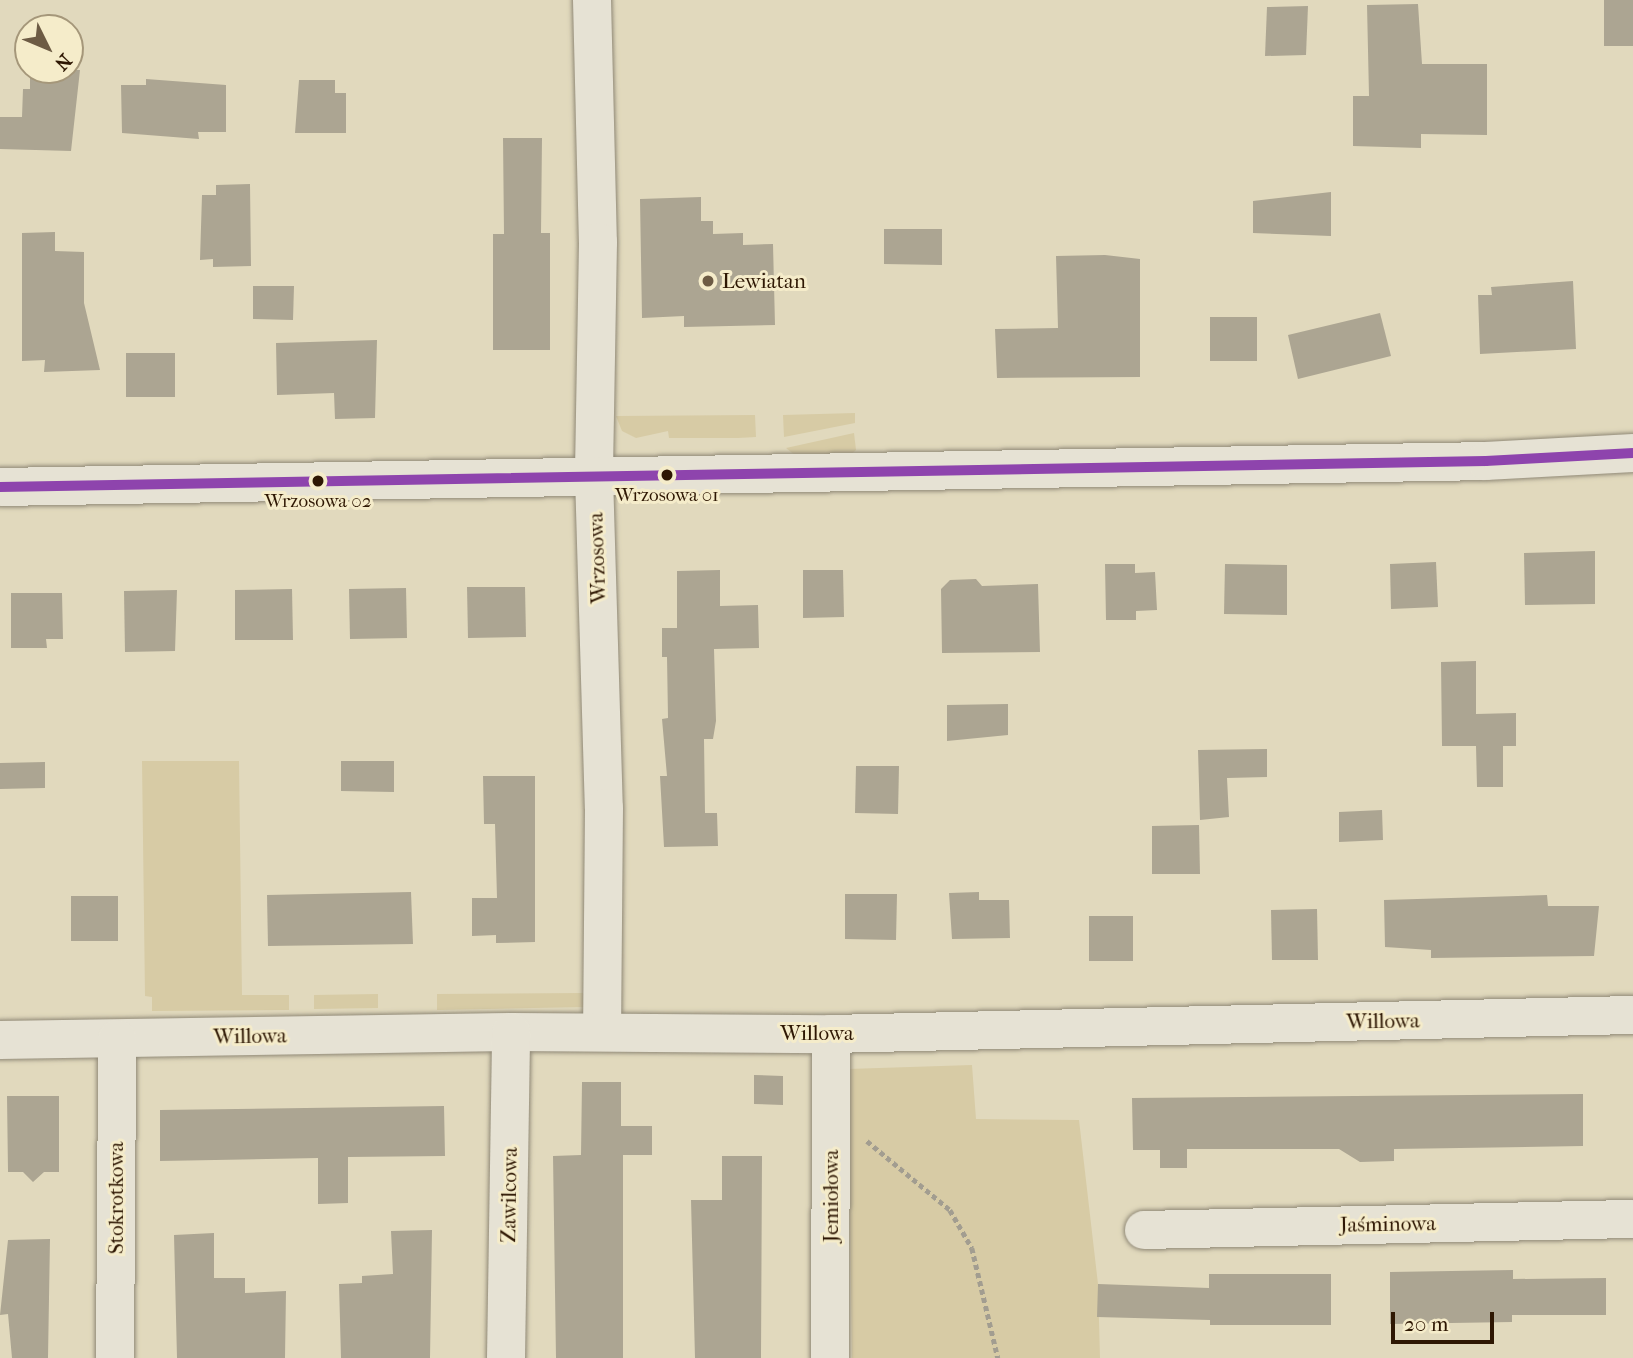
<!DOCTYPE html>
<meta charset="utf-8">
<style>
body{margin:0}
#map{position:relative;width:1633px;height:1358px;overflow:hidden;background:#e1d9bd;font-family:"IM FELL French Canon",serif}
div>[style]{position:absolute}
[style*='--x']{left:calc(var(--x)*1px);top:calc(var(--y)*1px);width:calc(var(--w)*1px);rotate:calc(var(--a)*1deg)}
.green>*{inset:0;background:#d7cba5}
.building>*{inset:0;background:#aca592}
.path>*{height:4.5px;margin-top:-2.25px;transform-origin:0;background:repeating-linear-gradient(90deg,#a29d90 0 5px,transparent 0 8.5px)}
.roads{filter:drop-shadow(0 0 2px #908977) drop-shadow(0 0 2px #908977)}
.minor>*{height:38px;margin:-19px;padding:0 19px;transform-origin:19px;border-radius:19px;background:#e6e2d4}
.tertiary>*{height:38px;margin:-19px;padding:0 19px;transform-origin:19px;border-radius:19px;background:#e6e2d4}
.bus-1>*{height:10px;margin:-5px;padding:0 5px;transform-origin:5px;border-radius:5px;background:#8e44ad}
.dots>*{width:19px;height:19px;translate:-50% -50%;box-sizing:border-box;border:4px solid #f5ecca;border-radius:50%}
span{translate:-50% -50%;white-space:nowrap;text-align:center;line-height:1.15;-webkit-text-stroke:6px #f5ecca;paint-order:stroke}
.bus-label{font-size:19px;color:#2e1703}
.poi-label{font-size:21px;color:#2e1703}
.left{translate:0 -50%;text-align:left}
.street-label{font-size:21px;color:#2e1703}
.north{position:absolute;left:14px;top:14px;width:70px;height:70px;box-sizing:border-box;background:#f5ecca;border:2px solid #a5977a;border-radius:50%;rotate:133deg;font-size:19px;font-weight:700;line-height:28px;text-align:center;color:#2e1703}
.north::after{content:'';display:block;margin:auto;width:24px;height:32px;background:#6d5b44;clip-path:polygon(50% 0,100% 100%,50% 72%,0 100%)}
.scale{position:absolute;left:1391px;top:1312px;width:103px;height:32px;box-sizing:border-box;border:4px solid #2e1703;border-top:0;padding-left:9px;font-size:21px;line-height:24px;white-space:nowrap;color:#2e1703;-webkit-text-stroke:5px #f5ecca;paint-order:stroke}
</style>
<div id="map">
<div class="green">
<div style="clip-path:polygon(855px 413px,855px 423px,784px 437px,783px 415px)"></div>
<div style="clip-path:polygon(755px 415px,756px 437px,738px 438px,669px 438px,668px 431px,636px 438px,622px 431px,616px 416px)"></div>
<div style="clip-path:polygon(854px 433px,856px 450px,848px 457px,796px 456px,786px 448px)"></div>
<div style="clip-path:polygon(142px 761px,239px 761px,242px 995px,289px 995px,289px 1010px,152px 1011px,152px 997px,145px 996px)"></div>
<div style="clip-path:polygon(586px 993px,586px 1007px,437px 1010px,437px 994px)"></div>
<div style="clip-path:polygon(378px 994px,378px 1008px,314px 1009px,314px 995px)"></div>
<div style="clip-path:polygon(972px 1065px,976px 1119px,1079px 1120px,1098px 1284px,1100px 1358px,852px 1358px,848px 1069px)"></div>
</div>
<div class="building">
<div style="clip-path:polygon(1604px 0,1633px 0,1633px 46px,1604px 46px)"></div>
<div style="clip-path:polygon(1418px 4px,1422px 64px,1487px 64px,1487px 135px,1421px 134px,1421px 148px,1353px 146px,1353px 96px,1369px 96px,1367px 5px)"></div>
<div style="clip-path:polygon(1308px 6px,1306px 55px,1265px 56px,1267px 7px)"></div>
<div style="clip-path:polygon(30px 70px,80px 70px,71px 151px,0 149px,0 117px,22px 117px,23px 89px,30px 89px)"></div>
<div style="clip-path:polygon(146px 79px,226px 85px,226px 132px,198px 132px,199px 139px,122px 133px,121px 85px,146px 85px)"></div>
<div style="clip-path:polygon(299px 80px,335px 80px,335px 93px,346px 93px,346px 133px,295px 133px)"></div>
<div style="clip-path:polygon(503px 138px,542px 138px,541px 233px,550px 233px,550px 350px,493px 350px,493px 234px,504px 234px)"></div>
<div style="clip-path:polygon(250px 184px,251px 266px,213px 267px,213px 259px,200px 260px,202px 195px,216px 195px,216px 185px)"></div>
<div style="clip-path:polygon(1331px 192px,1331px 236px,1253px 233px,1253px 201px)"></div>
<div style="clip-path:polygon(701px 197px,701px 221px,713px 221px,713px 234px,743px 233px,743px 245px,773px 244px,775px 325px,684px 327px,684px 316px,642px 318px,640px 199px)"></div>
<div style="clip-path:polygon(884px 229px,942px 229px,942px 265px,884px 264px)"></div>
<div style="clip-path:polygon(55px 232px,55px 251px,84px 252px,84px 303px,100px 370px,44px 372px,45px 360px,22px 361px,22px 233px)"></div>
<div style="clip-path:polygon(1105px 255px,1140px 259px,1140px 377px,997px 378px,995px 329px,1058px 328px,1056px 256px)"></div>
<div style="clip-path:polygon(1573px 281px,1576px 349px,1480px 354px,1478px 295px,1492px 295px,1491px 287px)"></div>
<div style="clip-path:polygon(253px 286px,294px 286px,293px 320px,253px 319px)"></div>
<div style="clip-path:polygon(1380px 313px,1391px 356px,1298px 379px,1288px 335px)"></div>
<div style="clip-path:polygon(1210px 317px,1257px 317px,1257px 361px,1210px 361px)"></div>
<div style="clip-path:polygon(377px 340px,375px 418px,335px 419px,334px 393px,277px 395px,276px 343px)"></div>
<div style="clip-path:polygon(126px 353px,175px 353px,175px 397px,126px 397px)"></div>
<div style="clip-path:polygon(1595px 551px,1595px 604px,1525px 605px,1524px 553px)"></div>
<div style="clip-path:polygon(1436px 562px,1438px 607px,1391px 609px,1390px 564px)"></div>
<div style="clip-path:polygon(1105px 564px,1135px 564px,1135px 573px,1155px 572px,1157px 610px,1136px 611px,1136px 620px,1106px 620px)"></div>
<div style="clip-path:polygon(1225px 564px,1287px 565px,1287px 615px,1224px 614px)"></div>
<div style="clip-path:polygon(720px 570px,720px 606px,758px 605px,759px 648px,714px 649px,716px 721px,713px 739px,704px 739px,705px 813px,717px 813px,718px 846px,664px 847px,660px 776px,667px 776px,662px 719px,668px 718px,667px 657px,662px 657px,662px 628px,677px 628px,677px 571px)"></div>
<div style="clip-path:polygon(803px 570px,843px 570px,844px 617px,803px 618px)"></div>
<div style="clip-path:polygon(976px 579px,982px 586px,1038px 584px,1040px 652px,942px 653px,941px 589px,950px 580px)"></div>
<div style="clip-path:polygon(467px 587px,525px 587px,526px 637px,468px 638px)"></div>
<div style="clip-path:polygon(406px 588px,407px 638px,350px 639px,349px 589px)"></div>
<div style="clip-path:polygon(292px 589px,293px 640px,235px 640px,235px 590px)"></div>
<div style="clip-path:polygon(177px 590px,175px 651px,125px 652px,124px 591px)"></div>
<div style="clip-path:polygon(11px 593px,62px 593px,63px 639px,46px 639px,47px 648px,11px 648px)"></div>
<div style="clip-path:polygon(1476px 661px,1476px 714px,1516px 713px,1516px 746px,1503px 746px,1503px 787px,1477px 787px,1476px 746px,1442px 746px,1441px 662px)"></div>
<div style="clip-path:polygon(1008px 704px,1008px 735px,947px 741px,947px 705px)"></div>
<div style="clip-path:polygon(1267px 749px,1267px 777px,1227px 778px,1229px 817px,1200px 820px,1198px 750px)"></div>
<div style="clip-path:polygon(341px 761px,394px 761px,394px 792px,341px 791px)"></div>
<div style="clip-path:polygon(45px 762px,45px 788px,0 789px,0 763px)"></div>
<div style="clip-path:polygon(856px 766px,899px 766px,898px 814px,855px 813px)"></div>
<div style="clip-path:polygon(483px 776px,535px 776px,535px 942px,496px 943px,496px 935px,472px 936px,472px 898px,497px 898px,495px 824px,484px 824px)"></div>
<div style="clip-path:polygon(1382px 810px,1383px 840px,1339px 842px,1339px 812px)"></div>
<div style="clip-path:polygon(1199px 825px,1200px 874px,1152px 874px,1152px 826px)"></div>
<div style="clip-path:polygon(411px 892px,413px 944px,268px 946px,267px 895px)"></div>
<div style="clip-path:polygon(979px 892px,979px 900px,1009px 900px,1010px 938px,952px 939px,949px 893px)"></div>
<div style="clip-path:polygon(845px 894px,897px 894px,896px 940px,845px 939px)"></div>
<div style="clip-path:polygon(1547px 895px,1548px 906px,1599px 906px,1594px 956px,1431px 958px,1431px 950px,1385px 947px,1384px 900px)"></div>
<div style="clip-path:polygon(71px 896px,118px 896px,118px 941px,71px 941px)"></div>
<div style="clip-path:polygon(1317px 909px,1318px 960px,1272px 960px,1271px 910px)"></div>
<div style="clip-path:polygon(1089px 916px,1133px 916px,1133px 961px,1089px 961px)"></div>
<div style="clip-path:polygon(754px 1075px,783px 1076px,783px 1105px,754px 1104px)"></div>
<div style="clip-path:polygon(582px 1082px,621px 1082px,621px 1126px,652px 1126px,652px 1155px,623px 1155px,623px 1358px,556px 1358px,553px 1156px,581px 1155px)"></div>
<div style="clip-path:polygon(1583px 1094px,1583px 1146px,1394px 1149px,1394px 1161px,1360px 1162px,1339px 1149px,1187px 1149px,1187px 1168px,1160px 1168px,1160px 1150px,1133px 1150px,1132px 1098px)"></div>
<div style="clip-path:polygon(7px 1096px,59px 1096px,59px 1172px,44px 1172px,33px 1182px,23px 1172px,8px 1172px)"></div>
<div style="clip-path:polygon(444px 1106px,445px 1156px,348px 1157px,348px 1203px,318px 1204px,318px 1158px,160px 1161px,160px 1110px)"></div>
<div style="clip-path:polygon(722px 1156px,762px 1156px,761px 1358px,695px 1358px,691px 1200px,722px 1200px)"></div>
<div style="clip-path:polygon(432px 1230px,430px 1358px,341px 1358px,339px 1284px,362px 1283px,362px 1276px,393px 1274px,391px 1231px)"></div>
<div style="clip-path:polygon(214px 1233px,214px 1278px,245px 1278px,245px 1293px,286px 1291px,285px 1358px,177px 1358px,174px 1235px)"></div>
<div style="clip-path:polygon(50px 1239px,48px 1358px,12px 1358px,8px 1314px,0 1315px,8px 1240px)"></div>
<div style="clip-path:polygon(1513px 1270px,1513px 1279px,1606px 1278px,1606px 1315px,1512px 1315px,1512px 1322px,1390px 1324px,1390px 1272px)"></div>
<div style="clip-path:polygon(1209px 1274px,1331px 1274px,1331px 1325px,1210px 1325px,1210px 1320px,1097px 1317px,1098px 1284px,1209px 1288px)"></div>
</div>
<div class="path">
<div style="--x:867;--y:1141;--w:108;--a:39.7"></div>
<div style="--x:950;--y:1210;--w:44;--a:59.9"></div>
<div style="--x:972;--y:1248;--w:113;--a:76.7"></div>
</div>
<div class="roads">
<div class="minor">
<div style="--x:592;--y:0;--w:242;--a:88.6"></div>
<div style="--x:598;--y:242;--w:234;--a:91"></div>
<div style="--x:594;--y:476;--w:332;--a:88.3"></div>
<div style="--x:604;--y:808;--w:223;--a:90.5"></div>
<div style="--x:0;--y:1040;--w:511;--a:-0.9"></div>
<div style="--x:511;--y:1032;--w:320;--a:0.4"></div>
<div style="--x:831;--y:1034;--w:802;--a:-1.36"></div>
<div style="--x:1144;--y:1230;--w:489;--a:-1.3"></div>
<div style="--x:115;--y:1358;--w:319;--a:-89.6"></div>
<div style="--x:506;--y:1358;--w:326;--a:-89.1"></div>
<div style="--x:830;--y:1358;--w:324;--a:-89.8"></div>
</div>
<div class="tertiary">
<div style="--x:0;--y:487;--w:1486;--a:-1"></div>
<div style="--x:1486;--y:461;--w:147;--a:-3.1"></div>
</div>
</div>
<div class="bus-1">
<div style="--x:0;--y:487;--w:1486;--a:-1"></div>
<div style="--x:1486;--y:461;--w:147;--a:-3.1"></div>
</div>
<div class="dots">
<div style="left:708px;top:281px;background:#6d5b44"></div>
<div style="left:667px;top:475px;background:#2e1703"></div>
<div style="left:318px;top:481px;background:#2e1703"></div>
</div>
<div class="bus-label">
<span style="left:667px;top:496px">Wrzosowa 01</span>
<span style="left:318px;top:502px">Wrzosowa 02</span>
</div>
<div class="poi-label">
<span class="left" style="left:722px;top:281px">Lewiatan</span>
</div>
<div class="street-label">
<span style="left:597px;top:558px;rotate:-92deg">Wrzosowa</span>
<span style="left:1383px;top:1021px;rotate:-1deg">Willowa</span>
<span style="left:817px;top:1033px">Willowa</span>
<span style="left:250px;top:1036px;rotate:-1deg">Willowa</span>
<span style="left:509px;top:1195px;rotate:-89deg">Zawilcowa</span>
<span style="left:831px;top:1196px;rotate:-90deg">Jemiołowa</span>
<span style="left:116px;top:1198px;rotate:-90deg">Stokrotkowa</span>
<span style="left:1388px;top:1224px;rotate:-1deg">Jaśminowa</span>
</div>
<div class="north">N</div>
<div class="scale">20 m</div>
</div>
